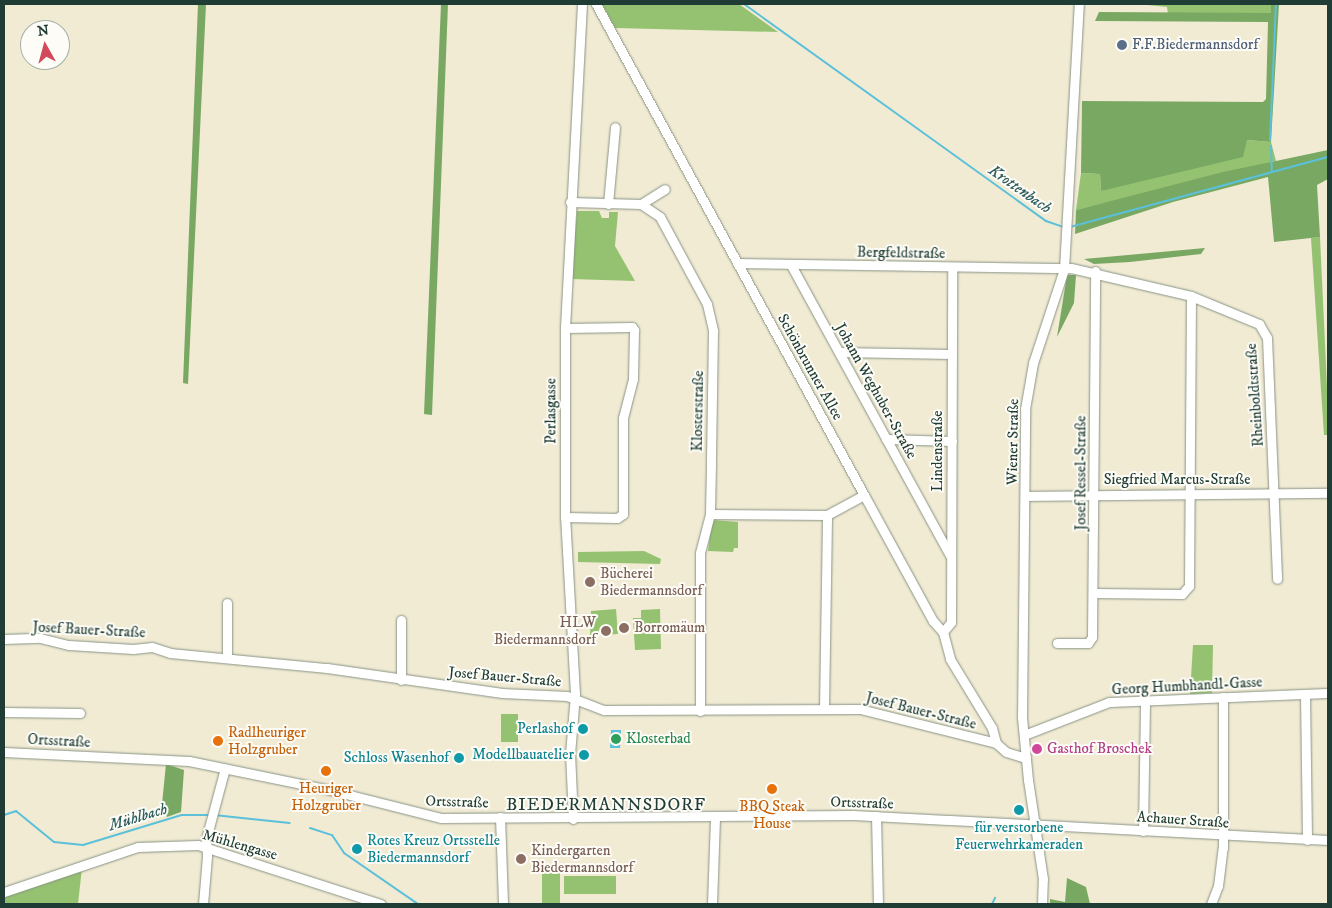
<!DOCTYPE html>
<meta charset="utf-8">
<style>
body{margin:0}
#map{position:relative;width:1332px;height:908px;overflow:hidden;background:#f1ebd4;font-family:"IM FELL DW Pica",serif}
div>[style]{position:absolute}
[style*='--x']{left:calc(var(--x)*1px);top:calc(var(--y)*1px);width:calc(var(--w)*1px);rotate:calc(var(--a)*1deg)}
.green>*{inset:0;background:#95c270}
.forest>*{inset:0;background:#78a862}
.water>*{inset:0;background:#5bc0d9}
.stream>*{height:2px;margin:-1px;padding:0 1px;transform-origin:1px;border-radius:1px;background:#5bc0d9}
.roads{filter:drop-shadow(0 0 1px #889484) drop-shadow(0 0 1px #889484)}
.minor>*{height:9px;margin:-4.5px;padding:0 4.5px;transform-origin:4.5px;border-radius:4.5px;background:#fff}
.dots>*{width:14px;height:14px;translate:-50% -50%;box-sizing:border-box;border:2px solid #fdfcf7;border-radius:50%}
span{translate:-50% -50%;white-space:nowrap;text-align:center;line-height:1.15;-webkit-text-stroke:4px #fdfcf7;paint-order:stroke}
.service-label{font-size:15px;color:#4e5e75}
.left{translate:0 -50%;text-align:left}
.street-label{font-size:15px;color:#1f3d34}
.education-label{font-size:15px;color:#785e54}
.right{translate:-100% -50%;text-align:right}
.culture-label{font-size:15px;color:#0d838f}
.food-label{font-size:15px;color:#c56008}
.leisure-label{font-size:15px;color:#27864d}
.hotel-label{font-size:15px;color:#b23c85}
.water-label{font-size:16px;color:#2e5e5d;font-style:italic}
.quarter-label{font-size:18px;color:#1f3d34;letter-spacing:1px}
.frame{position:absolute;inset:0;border:5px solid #1f3d34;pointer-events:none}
.north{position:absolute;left:20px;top:20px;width:50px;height:50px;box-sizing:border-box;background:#fdfcf7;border:1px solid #a4b0a9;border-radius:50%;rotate:353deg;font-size:14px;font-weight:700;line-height:20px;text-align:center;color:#1f3d34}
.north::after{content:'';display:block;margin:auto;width:18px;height:22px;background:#d1495b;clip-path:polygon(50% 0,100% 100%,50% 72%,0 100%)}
</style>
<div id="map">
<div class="green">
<div style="clip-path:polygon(602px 4px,739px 4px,778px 32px,615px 28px)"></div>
<div style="clip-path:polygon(1138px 4px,1271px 4px,1271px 13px,1168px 14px,1167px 7px)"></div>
<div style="clip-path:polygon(1247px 140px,1271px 142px,1276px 161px,1076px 210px,1081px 173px,1100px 174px,1101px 191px)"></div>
<div style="clip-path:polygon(577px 211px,599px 211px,602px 218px,609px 218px,609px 212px,618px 212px,615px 246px,635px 281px,571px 279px)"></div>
<div style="clip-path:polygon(1320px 237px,1328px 408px,1328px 435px,1324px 435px,1311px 238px)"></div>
<div style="clip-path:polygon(712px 520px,738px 522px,738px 548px,734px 548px,733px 552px,708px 551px)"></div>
<div style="clip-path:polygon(644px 551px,661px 559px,660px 564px,578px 562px,578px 552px)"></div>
<div style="clip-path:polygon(616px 609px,618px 634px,590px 636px,591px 611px)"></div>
<div style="clip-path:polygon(660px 609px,661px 649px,635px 650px,633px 618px,641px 618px,641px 610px)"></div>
<div style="clip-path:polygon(1193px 645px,1213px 645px,1212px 693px,1190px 694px)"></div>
<div style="clip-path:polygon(501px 714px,518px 714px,518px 742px,501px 742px)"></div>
<div style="clip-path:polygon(542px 865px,560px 866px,560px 904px,542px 904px)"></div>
<div style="clip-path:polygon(82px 868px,78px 904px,5px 904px,5px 896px)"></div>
<div style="clip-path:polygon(564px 876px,616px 876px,616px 894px,564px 894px)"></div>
</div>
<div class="forest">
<div style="clip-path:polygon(198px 4px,206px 4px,188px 384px,183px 383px)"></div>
<div style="clip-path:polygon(441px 4px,448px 4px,432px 415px,424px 414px)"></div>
<div style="clip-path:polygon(1271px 4px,1279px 4px,1271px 142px,1247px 140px,1243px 157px,1101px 191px,1100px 174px,1081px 173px,1082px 101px,1263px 102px,1266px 99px,1268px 22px,1095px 21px,1099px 12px,1271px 13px)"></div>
<div style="clip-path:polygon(1328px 150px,1328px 179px,1317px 185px,1320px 237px,1274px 242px,1268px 177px,1173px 202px,1075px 234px,1076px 210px,1223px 172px)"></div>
<div style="clip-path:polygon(1205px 248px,1201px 254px,1130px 262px,1094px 264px,1084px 259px)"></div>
<div style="clip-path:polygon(1067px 275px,1076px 275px,1074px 303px,1057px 337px)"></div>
<div style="clip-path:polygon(166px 764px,184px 770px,181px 812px,167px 817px,162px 804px)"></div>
<div style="clip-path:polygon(1067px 878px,1086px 887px,1090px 904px,1050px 904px,1050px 899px,1065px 902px)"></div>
</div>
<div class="water">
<div style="clip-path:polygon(611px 730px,621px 730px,620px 748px,610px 748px)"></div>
</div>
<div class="stream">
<div style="--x:744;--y:4;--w:372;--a:35.7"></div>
<div style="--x:1046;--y:221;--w:18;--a:19"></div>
<div style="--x:1270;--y:140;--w:136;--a:-87.5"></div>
<div style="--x:1271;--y:146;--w:25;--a:88"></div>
<div style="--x:1070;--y:227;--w:267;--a:-15.2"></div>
<div style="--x:4;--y:815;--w:13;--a:-18"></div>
<div style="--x:16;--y:811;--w:49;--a:39.2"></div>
<div style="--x:54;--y:842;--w:29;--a:6"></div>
<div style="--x:83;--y:845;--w:103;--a:-16.9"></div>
<div style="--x:182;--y:815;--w:28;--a:0"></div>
<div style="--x:214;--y:815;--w:76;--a:6"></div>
<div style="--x:310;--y:828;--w:23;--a:18"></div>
<div style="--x:332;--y:835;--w:22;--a:56"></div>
<div style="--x:344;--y:853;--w:90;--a:34.6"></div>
<div style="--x:992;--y:904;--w:7;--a:-63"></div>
<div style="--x:1050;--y:904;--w:1;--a:0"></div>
</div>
<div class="roads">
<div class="minor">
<div style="--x:596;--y:4;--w:559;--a:61.37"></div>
<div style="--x:864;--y:495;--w:144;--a:61.3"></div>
<div style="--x:933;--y:621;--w:15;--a:48"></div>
<div style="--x:943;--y:632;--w:28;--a:75"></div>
<div style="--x:950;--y:659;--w:81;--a:58.7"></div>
<div style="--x:992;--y:728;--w:16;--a:75"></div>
<div style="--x:570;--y:202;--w:71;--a:1.6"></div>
<div style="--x:641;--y:204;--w:23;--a:34"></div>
<div style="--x:660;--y:217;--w:99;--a:61.6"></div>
<div style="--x:707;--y:304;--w:28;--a:77"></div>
<div style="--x:713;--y:331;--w:134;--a:90.9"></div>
<div style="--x:711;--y:465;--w:49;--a:91.2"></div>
<div style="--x:710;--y:514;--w:40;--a:104.4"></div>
<div style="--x:700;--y:553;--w:158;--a:90"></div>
<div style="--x:608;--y:204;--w:77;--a:-84.8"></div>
<div style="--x:641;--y:204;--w:28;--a:-32"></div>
<div style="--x:737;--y:263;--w:334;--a:0.9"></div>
<div style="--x:1071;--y:268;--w:123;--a:13.1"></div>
<div style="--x:1191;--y:296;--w:74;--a:22.4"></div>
<div style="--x:1259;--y:324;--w:16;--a:60"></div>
<div style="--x:1267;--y:338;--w:241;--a:87.6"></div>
<div style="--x:791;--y:265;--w:331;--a:61.3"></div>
<div style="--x:565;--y:328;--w:67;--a:-0.9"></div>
<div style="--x:632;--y:327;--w:4;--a:56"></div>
<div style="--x:634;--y:330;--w:49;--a:91.2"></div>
<div style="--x:633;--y:379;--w:40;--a:104.4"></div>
<div style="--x:623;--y:418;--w:96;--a:90"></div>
<div style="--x:623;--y:514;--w:7;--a:146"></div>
<div style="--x:617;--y:518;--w:52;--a:-178.9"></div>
<div style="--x:839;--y:352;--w:113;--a:1"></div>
<div style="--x:886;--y:439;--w:66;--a:1.7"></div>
<div style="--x:1026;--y:496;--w:302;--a:-0.6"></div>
<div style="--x:710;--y:514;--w:117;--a:0.5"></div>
<div style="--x:827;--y:515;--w:42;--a:-28.4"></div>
<div style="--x:1094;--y:593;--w:88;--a:0.7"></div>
<div style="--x:1182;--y:594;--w:11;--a:-49"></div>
<div style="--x:1189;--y:586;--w:290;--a:-89.6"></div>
<div style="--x:401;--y:620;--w:60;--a:90"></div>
<div style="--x:943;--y:632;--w:13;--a:-51"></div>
<div style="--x:951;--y:622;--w:355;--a:-89.8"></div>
<div style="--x:4;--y:639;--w:36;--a:-2"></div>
<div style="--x:40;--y:638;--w:30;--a:14"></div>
<div style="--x:69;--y:645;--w:64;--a:3.6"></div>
<div style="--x:133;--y:649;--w:19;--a:-6"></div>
<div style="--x:152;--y:647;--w:19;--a:18"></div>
<div style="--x:170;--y:653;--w:158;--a:5.5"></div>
<div style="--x:327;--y:668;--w:177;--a:8.1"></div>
<div style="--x:502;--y:693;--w:65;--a:2.6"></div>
<div style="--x:567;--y:696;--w:40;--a:21"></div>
<div style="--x:604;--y:710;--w:256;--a:-0.2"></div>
<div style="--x:860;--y:709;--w:140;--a:14"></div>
<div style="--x:996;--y:743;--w:13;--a:42"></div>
<div style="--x:1006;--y:752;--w:21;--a:17"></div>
<div style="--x:1057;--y:643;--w:31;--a:0"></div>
<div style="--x:1088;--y:643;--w:7;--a:-56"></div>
<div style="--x:1092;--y:637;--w:366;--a:-89.5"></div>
<div style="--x:227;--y:658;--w:55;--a:-90"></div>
<div style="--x:1305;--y:694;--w:146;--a:89.2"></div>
<div style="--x:824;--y:709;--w:194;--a:-89.1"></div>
<div style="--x:4;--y:712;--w:76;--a:0.8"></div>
<div style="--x:1024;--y:735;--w:91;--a:-21.2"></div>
<div style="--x:1109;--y:702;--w:219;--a:-2.4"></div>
<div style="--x:4;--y:752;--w:185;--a:2.8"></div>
<div style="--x:189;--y:761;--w:144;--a:11.6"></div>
<div style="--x:330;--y:790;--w:114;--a:14.2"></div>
<div style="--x:441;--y:818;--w:412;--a:-0.4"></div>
<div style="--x:853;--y:815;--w:476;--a:3"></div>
<div style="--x:876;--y:816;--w:88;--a:88.7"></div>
<div style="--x:500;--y:817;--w:87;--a:88"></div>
<div style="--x:573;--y:819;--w:65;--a:-92.6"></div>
<div style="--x:570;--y:754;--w:60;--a:-85.2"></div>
<div style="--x:575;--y:694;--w:177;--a:-93.2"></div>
<div style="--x:565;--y:517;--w:189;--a:-90"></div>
<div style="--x:565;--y:328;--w:324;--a:-87"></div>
<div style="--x:1143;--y:831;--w:130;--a:-89.1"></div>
<div style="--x:4;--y:892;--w:141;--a:-18.6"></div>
<div style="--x:138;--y:847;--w:60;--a:-1.9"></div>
<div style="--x:198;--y:845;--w:192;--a:17.9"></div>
<div style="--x:203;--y:904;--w:48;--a:-85.2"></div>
<div style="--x:207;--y:856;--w:17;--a:-93"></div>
<div style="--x:206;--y:839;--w:73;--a:-75"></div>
<div style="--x:712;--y:904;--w:86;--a:-88"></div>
<div style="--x:1042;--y:904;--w:25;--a:-88"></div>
<div style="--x:1043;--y:879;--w:100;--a:-98.6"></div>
<div style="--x:1028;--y:780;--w:62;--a:-95.5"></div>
<div style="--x:1022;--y:718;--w:309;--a:-89.4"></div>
<div style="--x:1025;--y:409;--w:47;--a:-80.1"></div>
<div style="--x:1033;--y:363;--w:99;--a:-71.7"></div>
<div style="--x:1064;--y:269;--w:265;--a:-86.8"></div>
<div style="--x:1211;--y:904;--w:19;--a:-69"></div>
<div style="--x:1218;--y:886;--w:38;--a:-83"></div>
<div style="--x:1223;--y:848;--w:151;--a:-90"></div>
</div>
</div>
<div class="dots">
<div style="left:1122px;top:45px;background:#5c6f8a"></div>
<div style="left:590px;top:582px;background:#8d6e63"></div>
<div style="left:624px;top:628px;background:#8d6e63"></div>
<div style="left:606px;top:631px;background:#8d6e63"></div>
<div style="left:583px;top:729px;background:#0f9aa8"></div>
<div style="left:616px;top:739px;background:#2e9e5b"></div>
<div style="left:218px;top:741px;background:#e8710a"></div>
<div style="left:1037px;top:749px;background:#d1479c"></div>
<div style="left:584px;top:755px;background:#0f9aa8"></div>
<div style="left:459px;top:758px;background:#0f9aa8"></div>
<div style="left:326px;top:771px;background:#e8710a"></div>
<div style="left:772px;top:789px;background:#e8710a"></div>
<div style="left:1019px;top:810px;background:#0f9aa8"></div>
<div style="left:357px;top:849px;background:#0f9aa8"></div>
<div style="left:521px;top:859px;background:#8d6e63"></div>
</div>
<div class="service-label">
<span class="left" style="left:1132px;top:45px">F.F.Biedermannsdorf</span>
</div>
<div class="street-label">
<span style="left:901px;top:253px;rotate:1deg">Bergfeldstraße</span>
<span style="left:810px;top:367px;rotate:61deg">Schönbrunner Allee</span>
<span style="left:876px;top:391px;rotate:61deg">Johann Weghuber-Straße</span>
<span style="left:1255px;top:395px;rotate:-94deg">Rheinboldtstraße</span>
<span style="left:551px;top:411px;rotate:-90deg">Perlasgasse</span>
<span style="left:698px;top:411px;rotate:-89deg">Klosterstraße</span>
<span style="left:1013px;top:442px;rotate:-89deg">Wiener Straße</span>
<span style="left:938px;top:451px;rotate:-90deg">Lindenstraße</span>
<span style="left:1081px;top:473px;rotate:-90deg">Josef Ressel-Straße</span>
<span style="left:1177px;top:480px">Siegfried Marcus-Straße</span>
<span style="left:89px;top:630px;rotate:3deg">Josef Bauer-Straße</span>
<span style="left:505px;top:677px;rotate:5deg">Josef Bauer-Straße</span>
<span style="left:1187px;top:686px;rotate:-3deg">Georg Humbhandl-Gasse</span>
<span style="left:921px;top:711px;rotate:14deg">Josef Bauer-Straße</span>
<span style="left:59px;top:741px;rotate:3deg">Ortsstraße</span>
<span style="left:457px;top:802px;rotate:2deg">Ortsstraße</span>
<span style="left:862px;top:803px;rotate:2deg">Ortsstraße</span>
<span style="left:1183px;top:820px;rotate:4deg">Achauer Straße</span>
<span style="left:240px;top:845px;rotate:16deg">Mühlengasse</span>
</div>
<div class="education-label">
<span class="left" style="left:600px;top:582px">Bücherei<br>Biedermannsdorf</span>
<span class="right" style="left:596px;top:631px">HLW<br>Biedermannsdorf</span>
<span class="left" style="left:634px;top:628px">Borromäum</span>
<span class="left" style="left:531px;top:859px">Kindergarten<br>Biedermannsdorf</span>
</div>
<div class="culture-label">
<span class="right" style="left:573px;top:729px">Perlashof</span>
<span class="right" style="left:574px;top:755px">Modellbauatelier</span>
<span class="right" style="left:449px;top:758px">Schloss Wasenhof</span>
<span style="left:1019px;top:836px">für verstorbene<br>Feuerwehrkameraden</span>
<span class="left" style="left:367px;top:849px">Rotes Kreuz Ortsstelle<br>Biedermannsdorf</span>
</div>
<div class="food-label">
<span class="left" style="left:228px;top:741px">Radlheuriger<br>Holzgruber</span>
<span style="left:326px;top:797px">Heuriger<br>Holzgruber</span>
<span style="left:772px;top:815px">BBQ Steak<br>House</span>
</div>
<div class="leisure-label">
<span class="left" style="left:626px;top:739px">Klosterbad</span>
</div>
<div class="hotel-label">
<span class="left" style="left:1047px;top:749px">Gasthof Broschek</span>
</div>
<div class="water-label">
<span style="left:1020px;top:189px;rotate:35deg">Krottenbach</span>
<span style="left:138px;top:817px;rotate:-17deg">Mühlbach</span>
</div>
<div class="quarter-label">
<span style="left:606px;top:805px">BIEDERMANNSDORF</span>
</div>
<div class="frame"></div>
<div class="north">N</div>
</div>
